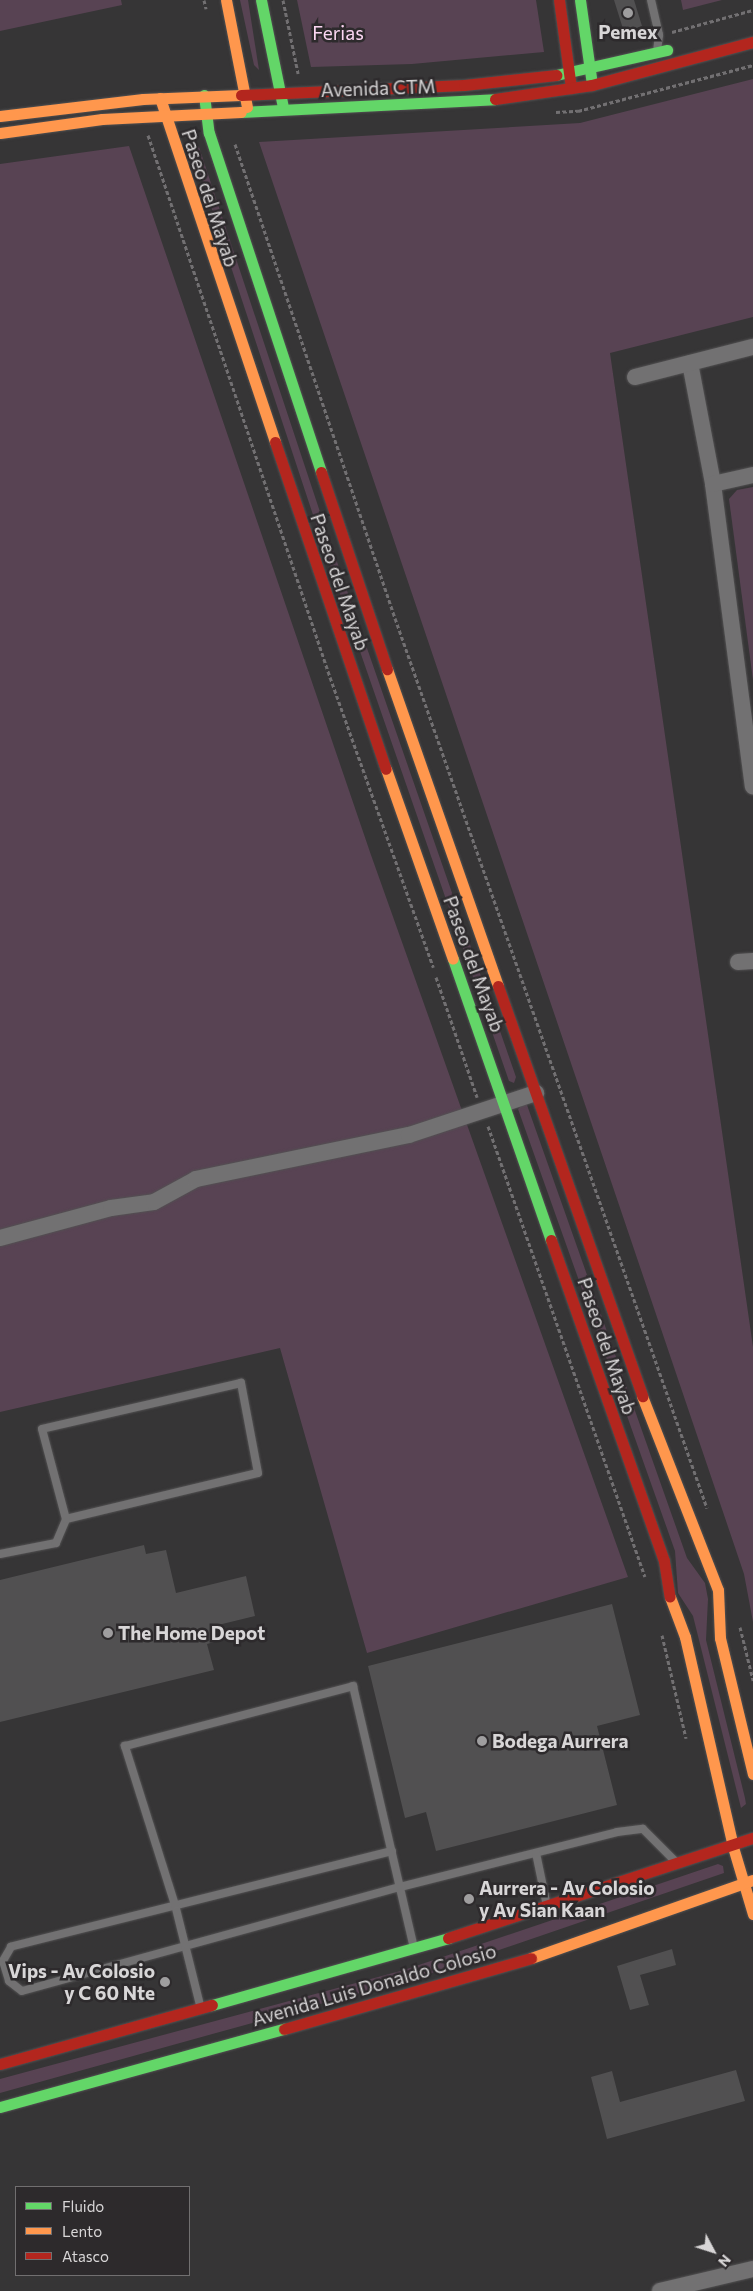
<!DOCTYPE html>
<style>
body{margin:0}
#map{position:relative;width:753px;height:2291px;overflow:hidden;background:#363536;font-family:Commissioner,sans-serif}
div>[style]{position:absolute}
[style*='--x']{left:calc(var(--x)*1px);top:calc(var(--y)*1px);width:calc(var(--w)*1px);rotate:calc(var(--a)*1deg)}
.green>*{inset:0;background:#584353}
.building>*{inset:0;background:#515051}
.path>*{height:3px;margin-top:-1.5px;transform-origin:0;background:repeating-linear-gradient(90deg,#727072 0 4px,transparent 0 6.5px)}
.roads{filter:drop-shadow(0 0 1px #525152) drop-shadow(0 0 1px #525152)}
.lane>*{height:8px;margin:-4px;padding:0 4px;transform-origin:4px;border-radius:4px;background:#727172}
.street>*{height:16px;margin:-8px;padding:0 8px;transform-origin:8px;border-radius:8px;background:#727172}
.fast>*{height:11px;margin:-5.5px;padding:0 5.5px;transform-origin:5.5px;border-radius:5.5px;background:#63d668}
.slow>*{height:11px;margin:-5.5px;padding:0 5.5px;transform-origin:5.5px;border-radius:5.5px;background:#ff974d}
.jam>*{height:11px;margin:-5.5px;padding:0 5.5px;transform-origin:5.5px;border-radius:5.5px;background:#b3261e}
.dots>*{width:14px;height:14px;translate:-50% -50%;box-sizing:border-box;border:2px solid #2d2a2c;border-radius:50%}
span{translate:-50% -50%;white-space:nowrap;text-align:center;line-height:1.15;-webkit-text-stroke:5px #2d2a2c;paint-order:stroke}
.poi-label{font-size:19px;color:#d8d6d7;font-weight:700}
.left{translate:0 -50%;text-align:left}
.right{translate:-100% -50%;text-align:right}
.park-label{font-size:19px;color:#fbd6f2}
.street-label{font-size:19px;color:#d8d6d7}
.legend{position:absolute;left:15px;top:2186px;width:175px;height:90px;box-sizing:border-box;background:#2d2a2c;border:1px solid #716f70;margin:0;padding:6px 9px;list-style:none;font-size:15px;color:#d8d6d7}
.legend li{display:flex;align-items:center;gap:10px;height:25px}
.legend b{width:25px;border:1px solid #716f70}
.north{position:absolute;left:688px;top:2226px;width:50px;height:50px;-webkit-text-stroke:4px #2d2a2c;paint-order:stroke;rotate:130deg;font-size:14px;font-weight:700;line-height:20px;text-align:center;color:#d8d6d7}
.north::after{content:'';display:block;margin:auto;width:18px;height:22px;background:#d8d6d7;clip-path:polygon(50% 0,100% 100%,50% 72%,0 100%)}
</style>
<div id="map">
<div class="green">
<div style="clip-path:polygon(0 0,121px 0,122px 5px,0 31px)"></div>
<div style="clip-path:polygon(240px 0,248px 0,259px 70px,254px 65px)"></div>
<div style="clip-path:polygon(297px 0,536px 0,544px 52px,412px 64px,311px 67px)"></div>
<div style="clip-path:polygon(681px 0,722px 0,683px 10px)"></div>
<div style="clip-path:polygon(753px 79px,753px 317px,610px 353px,753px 1347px,753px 1622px,744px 1574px,259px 142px,580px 123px)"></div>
<div style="clip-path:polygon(193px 141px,199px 147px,327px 533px,516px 1077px,514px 1083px,509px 1081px,320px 536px,191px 146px)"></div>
<div style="clip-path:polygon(129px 146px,371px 855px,628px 1577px,367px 1653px,280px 1348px,0 1412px,0 164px)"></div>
<div style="clip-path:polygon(753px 487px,753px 680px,729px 499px,737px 490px)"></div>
<div style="clip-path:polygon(523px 1104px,527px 1105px,687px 1558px,705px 1583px,708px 1599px,706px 1640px,745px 1798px,746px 1804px,741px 1808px,693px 1616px,678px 1593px,675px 1551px,518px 1109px)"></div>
<div style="clip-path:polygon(718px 1864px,723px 1866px,724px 1873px,432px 1973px,0 2093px,0 2079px,404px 1970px)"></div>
</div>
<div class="building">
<div style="clip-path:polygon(614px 0,634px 0,642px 26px,624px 32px)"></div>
<div style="clip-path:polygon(144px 1545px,146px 1554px,166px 1550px,176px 1593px,246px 1576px,255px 1616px,214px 1626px,218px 1641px,207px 1644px,214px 1670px,0 1722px,0 1580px)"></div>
<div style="clip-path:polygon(612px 1604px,640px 1715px,597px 1726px,617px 1805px,436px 1851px,426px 1812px,405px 1818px,368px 1666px)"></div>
<div style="clip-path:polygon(672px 1949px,676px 1965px,640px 1975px,649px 2005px,630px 2010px,617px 1966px)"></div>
<div style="clip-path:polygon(736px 2070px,745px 2101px,607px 2139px,591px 2077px,612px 2071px,620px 2102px)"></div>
</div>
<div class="path">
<div style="--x:204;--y:0;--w:9;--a:77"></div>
<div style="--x:283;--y:0;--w:75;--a:78.4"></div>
<div style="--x:672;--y:32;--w:84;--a:-15.2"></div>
<div style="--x:556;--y:112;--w:22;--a:-3"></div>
<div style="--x:578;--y:111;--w:181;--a:-14.7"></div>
<div style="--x:148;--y:135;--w:572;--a:71.44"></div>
<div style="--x:330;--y:677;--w:308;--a:70.4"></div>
<div style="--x:235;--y:144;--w:500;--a:71.35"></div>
<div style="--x:395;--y:618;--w:943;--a:70.68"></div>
<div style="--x:436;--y:977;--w:127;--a:71.1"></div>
<div style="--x:488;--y:1126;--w:477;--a:70.8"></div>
<div style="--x:740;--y:1627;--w:55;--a:76.2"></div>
<div style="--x:662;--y:1635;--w:106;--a:76.9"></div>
</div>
<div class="roads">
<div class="lane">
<div style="--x:651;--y:0;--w:36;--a:77"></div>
<div style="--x:659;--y:35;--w:16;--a:97"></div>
<div style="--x:0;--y:1554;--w:57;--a:-11.1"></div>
<div style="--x:56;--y:1543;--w:26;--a:-67"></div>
<div style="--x:66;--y:1519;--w:197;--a:-13.5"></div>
<div style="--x:258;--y:1473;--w:92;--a:-100.7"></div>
<div style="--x:241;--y:1383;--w:204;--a:167"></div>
<div style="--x:42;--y:1429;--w:93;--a:75.1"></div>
<div style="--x:392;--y:1851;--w:393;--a:165.9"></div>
<div style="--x:11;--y:1947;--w:16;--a:120"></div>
<div style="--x:3;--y:1961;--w:21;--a:73"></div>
<div style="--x:9;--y:1981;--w:16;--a:38"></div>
<div style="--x:22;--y:1991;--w:392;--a:-15.4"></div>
<div style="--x:400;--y:1887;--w:224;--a:-14.2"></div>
<div style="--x:617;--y:1832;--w:26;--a:-7"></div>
<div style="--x:643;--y:1829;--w:45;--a:45"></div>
<div style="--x:536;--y:1853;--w:54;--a:78.3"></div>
<div style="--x:200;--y:2005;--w:103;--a:-104"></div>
<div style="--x:175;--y:1905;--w:167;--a:-107.5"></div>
<div style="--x:125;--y:1746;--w:236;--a:-14.7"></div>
<div style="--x:353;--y:1686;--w:265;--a:76.9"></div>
</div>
<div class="street">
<div style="--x:690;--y:363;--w:123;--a:79.2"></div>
<div style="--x:713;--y:484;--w:305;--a:82.5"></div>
<div style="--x:635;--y:377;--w:122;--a:-14.3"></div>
<div style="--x:713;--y:484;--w:41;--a:-12.7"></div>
<div style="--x:738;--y:962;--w:15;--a:-4"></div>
<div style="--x:0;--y:1238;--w:115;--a:-15.1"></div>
<div style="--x:111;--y:1208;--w:43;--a:-7.9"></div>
<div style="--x:154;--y:1202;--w:48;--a:-28.7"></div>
<div style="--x:196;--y:1179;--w:217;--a:-11.7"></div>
<div style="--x:409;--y:1135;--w:134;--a:-18.3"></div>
<div style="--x:660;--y:2291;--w:96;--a:-13.3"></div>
</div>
<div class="fast">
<div style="--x:261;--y:0;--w:109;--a:78.4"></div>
<div style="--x:580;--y:0;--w:85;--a:81.9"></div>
<div style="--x:556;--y:75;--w:114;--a:-12.7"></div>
<div style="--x:204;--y:95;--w:38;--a:83"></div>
<div style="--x:209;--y:133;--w:357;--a:71.7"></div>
<div style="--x:241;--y:112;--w:254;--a:-2.9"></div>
<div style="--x:453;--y:959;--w:298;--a:70.8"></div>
<div style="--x:212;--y:2005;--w:245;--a:-15.8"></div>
<div style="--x:0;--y:2107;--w:295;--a:-15.4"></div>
</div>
<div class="slow">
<div style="--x:226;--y:0;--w:109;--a:78.9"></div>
<div style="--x:160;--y:98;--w:363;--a:71.5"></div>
<div style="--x:0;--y:116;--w:144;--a:-6.8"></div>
<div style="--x:143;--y:99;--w:98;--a:-2.3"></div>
<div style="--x:0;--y:133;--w:103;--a:-7.8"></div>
<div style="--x:102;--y:119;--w:139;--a:-2.9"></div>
<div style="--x:387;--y:669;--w:336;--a:70.7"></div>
<div style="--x:386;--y:769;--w:201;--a:70.6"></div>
<div style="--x:642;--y:1396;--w:208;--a:68.6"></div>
<div style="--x:718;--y:1590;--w:48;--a:87.6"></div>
<div style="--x:720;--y:1638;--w:140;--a:76.4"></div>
<div style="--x:670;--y:1597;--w:43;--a:69.4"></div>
<div style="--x:685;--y:1637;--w:215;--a:77.1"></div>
<div style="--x:733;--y:1847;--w:70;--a:73.4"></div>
<div style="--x:531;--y:1958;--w:235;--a:-19.4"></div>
</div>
<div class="jam">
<div style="--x:559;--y:0;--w:89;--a:82.2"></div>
<div style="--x:241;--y:95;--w:223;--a:-2.6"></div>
<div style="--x:464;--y:85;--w:93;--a:-6.2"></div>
<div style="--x:495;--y:99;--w:98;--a:-8.2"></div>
<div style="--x:592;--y:85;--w:167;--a:-15"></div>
<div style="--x:275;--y:442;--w:345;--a:71.3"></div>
<div style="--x:321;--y:472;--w:208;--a:71.5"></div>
<div style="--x:498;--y:986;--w:435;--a:70.6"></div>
<div style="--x:551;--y:1240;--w:340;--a:70.6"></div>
<div style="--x:664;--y:1561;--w:36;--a:81"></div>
<div style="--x:448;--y:1938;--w:321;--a:-18.2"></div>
<div style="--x:284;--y:2029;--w:257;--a:-16"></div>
<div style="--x:0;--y:2064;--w:220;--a:-15.6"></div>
</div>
</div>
<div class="dots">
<div style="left:628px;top:13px;background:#9f9e9f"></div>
<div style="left:108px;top:1633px;background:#9f9e9f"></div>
<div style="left:482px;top:1741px;background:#9f9e9f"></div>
<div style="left:469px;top:1899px;background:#9f9e9f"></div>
<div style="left:165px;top:1982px;background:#9f9e9f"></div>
</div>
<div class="poi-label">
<span style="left:628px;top:32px">Pemex</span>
<span class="left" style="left:118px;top:1633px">The Home Depot</span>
<span class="left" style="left:492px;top:1741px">Bodega Aurrera</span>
<span class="left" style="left:479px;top:1899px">Aurrera - Av Colosio<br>y Av Sian Kaan</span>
<span class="right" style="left:155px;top:1982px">Vips - Av Colosio<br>y C 60 Nte</span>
</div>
<div class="park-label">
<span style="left:338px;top:33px">Ferias</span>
</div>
<div class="street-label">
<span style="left:378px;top:88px;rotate:-2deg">Avenida CTM</span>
<span style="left:210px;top:198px;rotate:72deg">Paseo del Mayab</span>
<span style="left:340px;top:582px;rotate:71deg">Paseo del Mayab</span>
<span style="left:474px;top:964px;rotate:70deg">Paseo del Mayab</span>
<span style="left:607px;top:1346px;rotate:71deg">Paseo del Mayab</span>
<span style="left:374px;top:1985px;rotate:-16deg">Avenida Luis Donaldo Colosio</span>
</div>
<ul class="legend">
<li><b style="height:6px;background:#63d668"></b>Fluido</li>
<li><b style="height:6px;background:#ff974d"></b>Lento</li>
<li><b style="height:6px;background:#b3261e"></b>Atasco</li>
</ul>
<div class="north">N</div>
</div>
